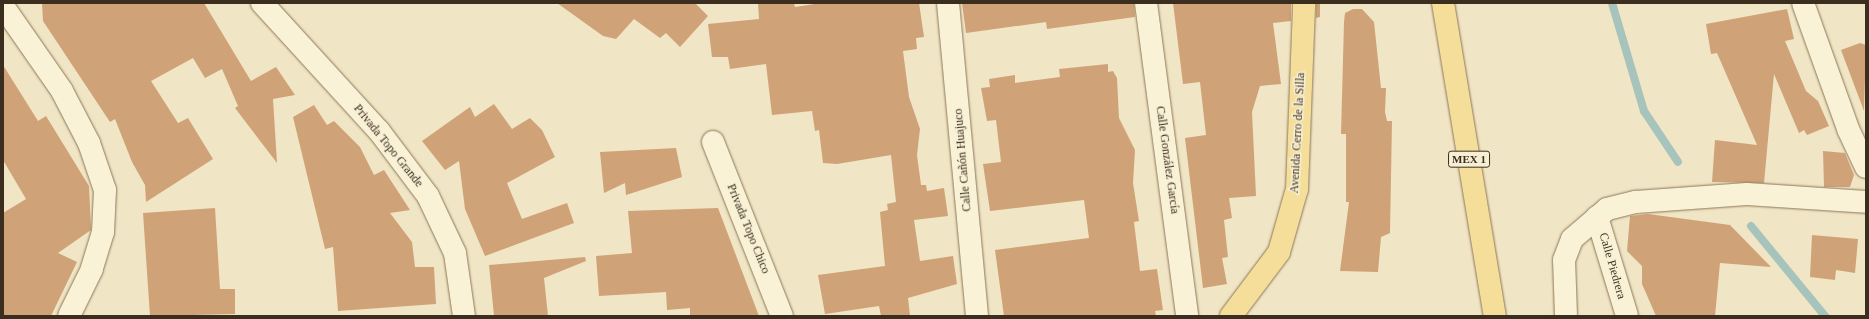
<!DOCTYPE html>
<meta charset="utf-8">
<style>
body{margin:0}
#map{position:relative;width:1869px;height:319px;overflow:hidden;background:#f0e5c4;font-family:Georgia,serif}
div>[style]{position:absolute}
[style*='--x']{left:calc(var(--x)*1px);top:calc(var(--y)*1px);width:calc(var(--w)*1px);rotate:calc(var(--a)*1deg)}
.stream>*{height:8px;margin:-4px;padding:0 4px;transform-origin:4px;border-radius:4px;background:#a6c3bc}
.building>*{inset:0;background:#d0a278}
.roads{filter:drop-shadow(0 0 1px #8b7759) drop-shadow(0 0 1px #8b7759)}
.minor>*{height:22px;margin:-11px;padding:0 11px;transform-origin:11px;border-radius:11px;background:#faf2d7}
.major>*{height:22px;margin:-11px;padding:0 11px;transform-origin:11px;border-radius:11px;background:#f4de9a}
span{translate:-50% -50%;white-space:nowrap;text-align:center;line-height:1.15;-webkit-text-stroke:3px #f7efd4;paint-order:stroke}
.shield-label span{padding:1px 3px;background:#f7efd4;border:1px solid;border-radius:3px;-webkit-text-stroke-width:0}
.shield-label{font-size:11px;color:#3b2e1e;font-weight:700}
.street-label{font-size:12px;color:#3b2e1e}
.frame{position:absolute;inset:0;border:4px solid #3b2e1e;pointer-events:none}
</style>
<div id="map">
<div class="stream">
<div style="--x:1612;--y:3;--w:113;--a:73.5"></div>
<div style="--x:1644;--y:111;--w:61;--a:56.3"></div>
<div style="--x:1751;--y:226;--w:117;--a:50.6"></div>
</div>
<div class="building">
<div style="clip-path:polygon(42px 3px,204px 3px,251px 81px,276px 67px,295px 95px,273px 99px,277px 163px,235px 108px,238px 106px,222px 69px,205px 78px,193px 58px,151px 81px,178px 123px,188px 118px,213px 159px,146px 202px,145px 185px,132px 162px,115px 119px,110px 122px,43px 21px)"></div>
<div style="clip-path:polygon(557px 3px,695px 3px,708px 16px,680px 47px,666px 33px,660px 38px,634px 19px,616px 39px,603px 36px)"></div>
<div style="clip-path:polygon(758px 3px,794px 3px,795px 7px,821px 3px,919px 3px,924px 37px,916px 38px,917px 49px,903px 51px,909px 97px,920px 129px,917px 155px,921px 185px,926px 185px,927px 191px,944px 188px,948px 216px,914px 220px,920px 261px,953px 256px,957px 284px,908px 298px,910px 316px,881px 316px,879px 306px,825px 314px,818px 275px,885px 266px,880px 212px,888px 210px,887px 204px,896px 202px,891px 155px,837px 164px,823px 163px,819px 130px,815px 131px,812px 111px,772px 115px,766px 64px,730px 69px,728px 57px,712px 57px,708px 24px,759px 19px)"></div>
<div style="clip-path:polygon(962px 3px,1134px 3px,1135px 17px,1047px 29px,1046px 22px,966px 33px)"></div>
<div style="clip-path:polygon(1173px 3px,1291px 3px,1291px 21px,1273px 23px,1281px 84px,1260px 86px,1252px 112px,1256px 196px,1229px 198px,1232px 218px,1224px 220px,1228px 257px,1222px 258px,1227px 284px,1203px 288px,1185px 138px,1206px 135px,1200px 82px,1183px 84px)"></div>
<div style="clip-path:polygon(1316px 3px,1320px 3px,1320px 17px,1316px 18px)"></div>
<div style="clip-path:polygon(1353px 9px,1362px 9px,1374px 22px,1381px 88px,1386px 88px,1385px 112px,1387px 121px,1392px 121px,1390px 233px,1381px 237px,1378px 272px,1340px 271px,1349px 202px,1346px 202px,1346px 134px,1341px 134px,1344px 22px,1345px 13px)"></div>
<div style="clip-path:polygon(1787px 9px,1794px 39px,1785px 41px,1806px 91px,1818px 101px,1829px 126px,1807px 135px,1804px 130px,1799px 133px,1774px 74px,1764px 183px,1712px 182px,1715px 140px,1757px 145px,1717px 53px,1711px 54px,1706px 24px)"></div>
<div style="clip-path:polygon(1860px 43px,1866px 45px,1864px 111px,1841px 50px)"></div>
<div style="clip-path:polygon(1108px 64px,1108px 72px,1113px 71px,1117px 78px,1119px 118px,1135px 150px,1133px 183px,1139px 221px,1134px 222px,1140px 271px,1157px 269px,1163px 310px,1155px 311px,1156px 316px,1004px 316px,995px 250px,1089px 238px,1084px 200px,990px 211px,983px 164px,1001px 162px,996px 120px,987px 121px,981px 88px,990px 87px,989px 79px,1015px 75px,1015px 83px,1060px 77px,1059px 69px)"></div>
<div style="clip-path:polygon(3px 65px,38px 121px,46px 116px,89px 186px,91px 230px,58px 253px,77px 262px,51px 316px,3px 316px,3px 213px,26px 199px,3px 160px)"></div>
<div style="clip-path:polygon(494px 104px,512px 129px,530px 118px,542px 130px,555px 157px,507px 183px,522px 219px,567px 203px,574px 223px,485px 256px,465px 209px,459px 161px,445px 170px,422px 141px,470px 107px,475px 117px)"></div>
<div style="clip-path:polygon(314px 105px,327px 125px,334px 121px,360px 147px,374px 175px,384px 170px,410px 210px,390px 213px,412px 242px,415px 267px,434px 267px,436px 304px,338px 311px,333px 247px,325px 249px,293px 117px)"></div>
<div style="clip-path:polygon(676px 148px,682px 177px,626px 195px,625px 183px,604px 193px,600px 152px)"></div>
<div style="clip-path:polygon(1823px 151px,1845px 153px,1854px 175px,1850px 187px,1824px 187px)"></div>
<div style="clip-path:polygon(215px 208px,220px 289px,235px 289px,235px 314px,150px 316px,143px 213px)"></div>
<div style="clip-path:polygon(718px 208px,759px 316px,690px 315px,690px 308px,667px 310px,666px 292px,599px 296px,596px 256px,632px 253px,628px 211px)"></div>
<div style="clip-path:polygon(1648px 214px,1730px 225px,1771px 267px,1720px 263px,1715px 316px,1656px 316px,1642px 284px,1642px 266px,1627px 251px,1630px 216px)"></div>
<div style="clip-path:polygon(1812px 235px,1858px 239px,1855px 273px,1836px 270px,1835px 280px,1810px 277px)"></div>
<div style="clip-path:polygon(585px 257px,586px 261px,544px 278px,548px 316px,494px 316px,489px 265px)"></div>
</div>
<div class="roads">
<div class="minor">
<div style="--x:262;--y:3;--w:173;--a:47.6"></div>
<div style="--x:379;--y:131;--w:81;--a:53"></div>
<div style="--x:428;--y:196;--w:63;--a:64.7"></div>
<div style="--x:455;--y:253;--w:64;--a:81.9"></div>
<div style="--x:948;--y:3;--w:314;--a:84.7"></div>
<div style="--x:1146;--y:3;--w:316;--a:82.5"></div>
<div style="--x:1803;--y:3;--w:134;--a:70.3"></div>
<div style="--x:1848;--y:129;--w:42;--a:64.7"></div>
<div style="--x:3;--y:6;--w:103;--a:55.2"></div>
<div style="--x:62;--y:91;--w:59;--a:62.6"></div>
<div style="--x:89;--y:143;--w:50;--a:71.2"></div>
<div style="--x:105;--y:190;--w:42;--a:92.7"></div>
<div style="--x:103;--y:232;--w:39;--a:107"></div>
<div style="--x:92;--y:269;--w:52;--a:116.1"></div>
<div style="--x:713;--y:142;--w:187;--a:68.4"></div>
<div style="--x:1597;--y:217;--w:103;--a:73.1"></div>
<div style="--x:1566;--y:316;--w:56;--a:-92"></div>
<div style="--x:1564;--y:260;--w:22;--a:-69"></div>
<div style="--x:1572;--y:239;--w:46;--a:-40.6"></div>
<div style="--x:1607;--y:209;--w:30;--a:-14"></div>
<div style="--x:1636;--y:202;--w:111;--a:-4.1"></div>
<div style="--x:1747;--y:194;--w:119;--a:3.8"></div>
</div>
<div class="major">
<div style="--x:1443;--y:3;--w:317;--a:80.6"></div>
<div style="--x:1231;--y:316;--w:80;--a:-53.1"></div>
<div style="--x:1279;--y:252;--w:66;--a:-74.1"></div>
<div style="--x:1297;--y:189;--w:186;--a:-87.8"></div>
</div>
</div>
<div class="shield-label">
<span style="left:1469px;top:159px">MEX 1</span>
</div>
<div class="street-label">
<span style="left:1298px;top:133px;rotate:-87deg">Avenida Cerro de la Silla</span>
<span style="left:388px;top:146px;rotate:51deg">Privada Topo Grande</span>
<span style="left:963px;top:160px;rotate:-95deg">Calle Cañón Huajuco</span>
<span style="left:1167px;top:160px;rotate:82deg">Calle González García</span>
<span style="left:748px;top:229px;rotate:68deg">Privada Topo Chico</span>
<span style="left:1612px;top:266px;rotate:74deg">Calle Piedrera</span>
</div>
<div class="frame"></div>
</div>
